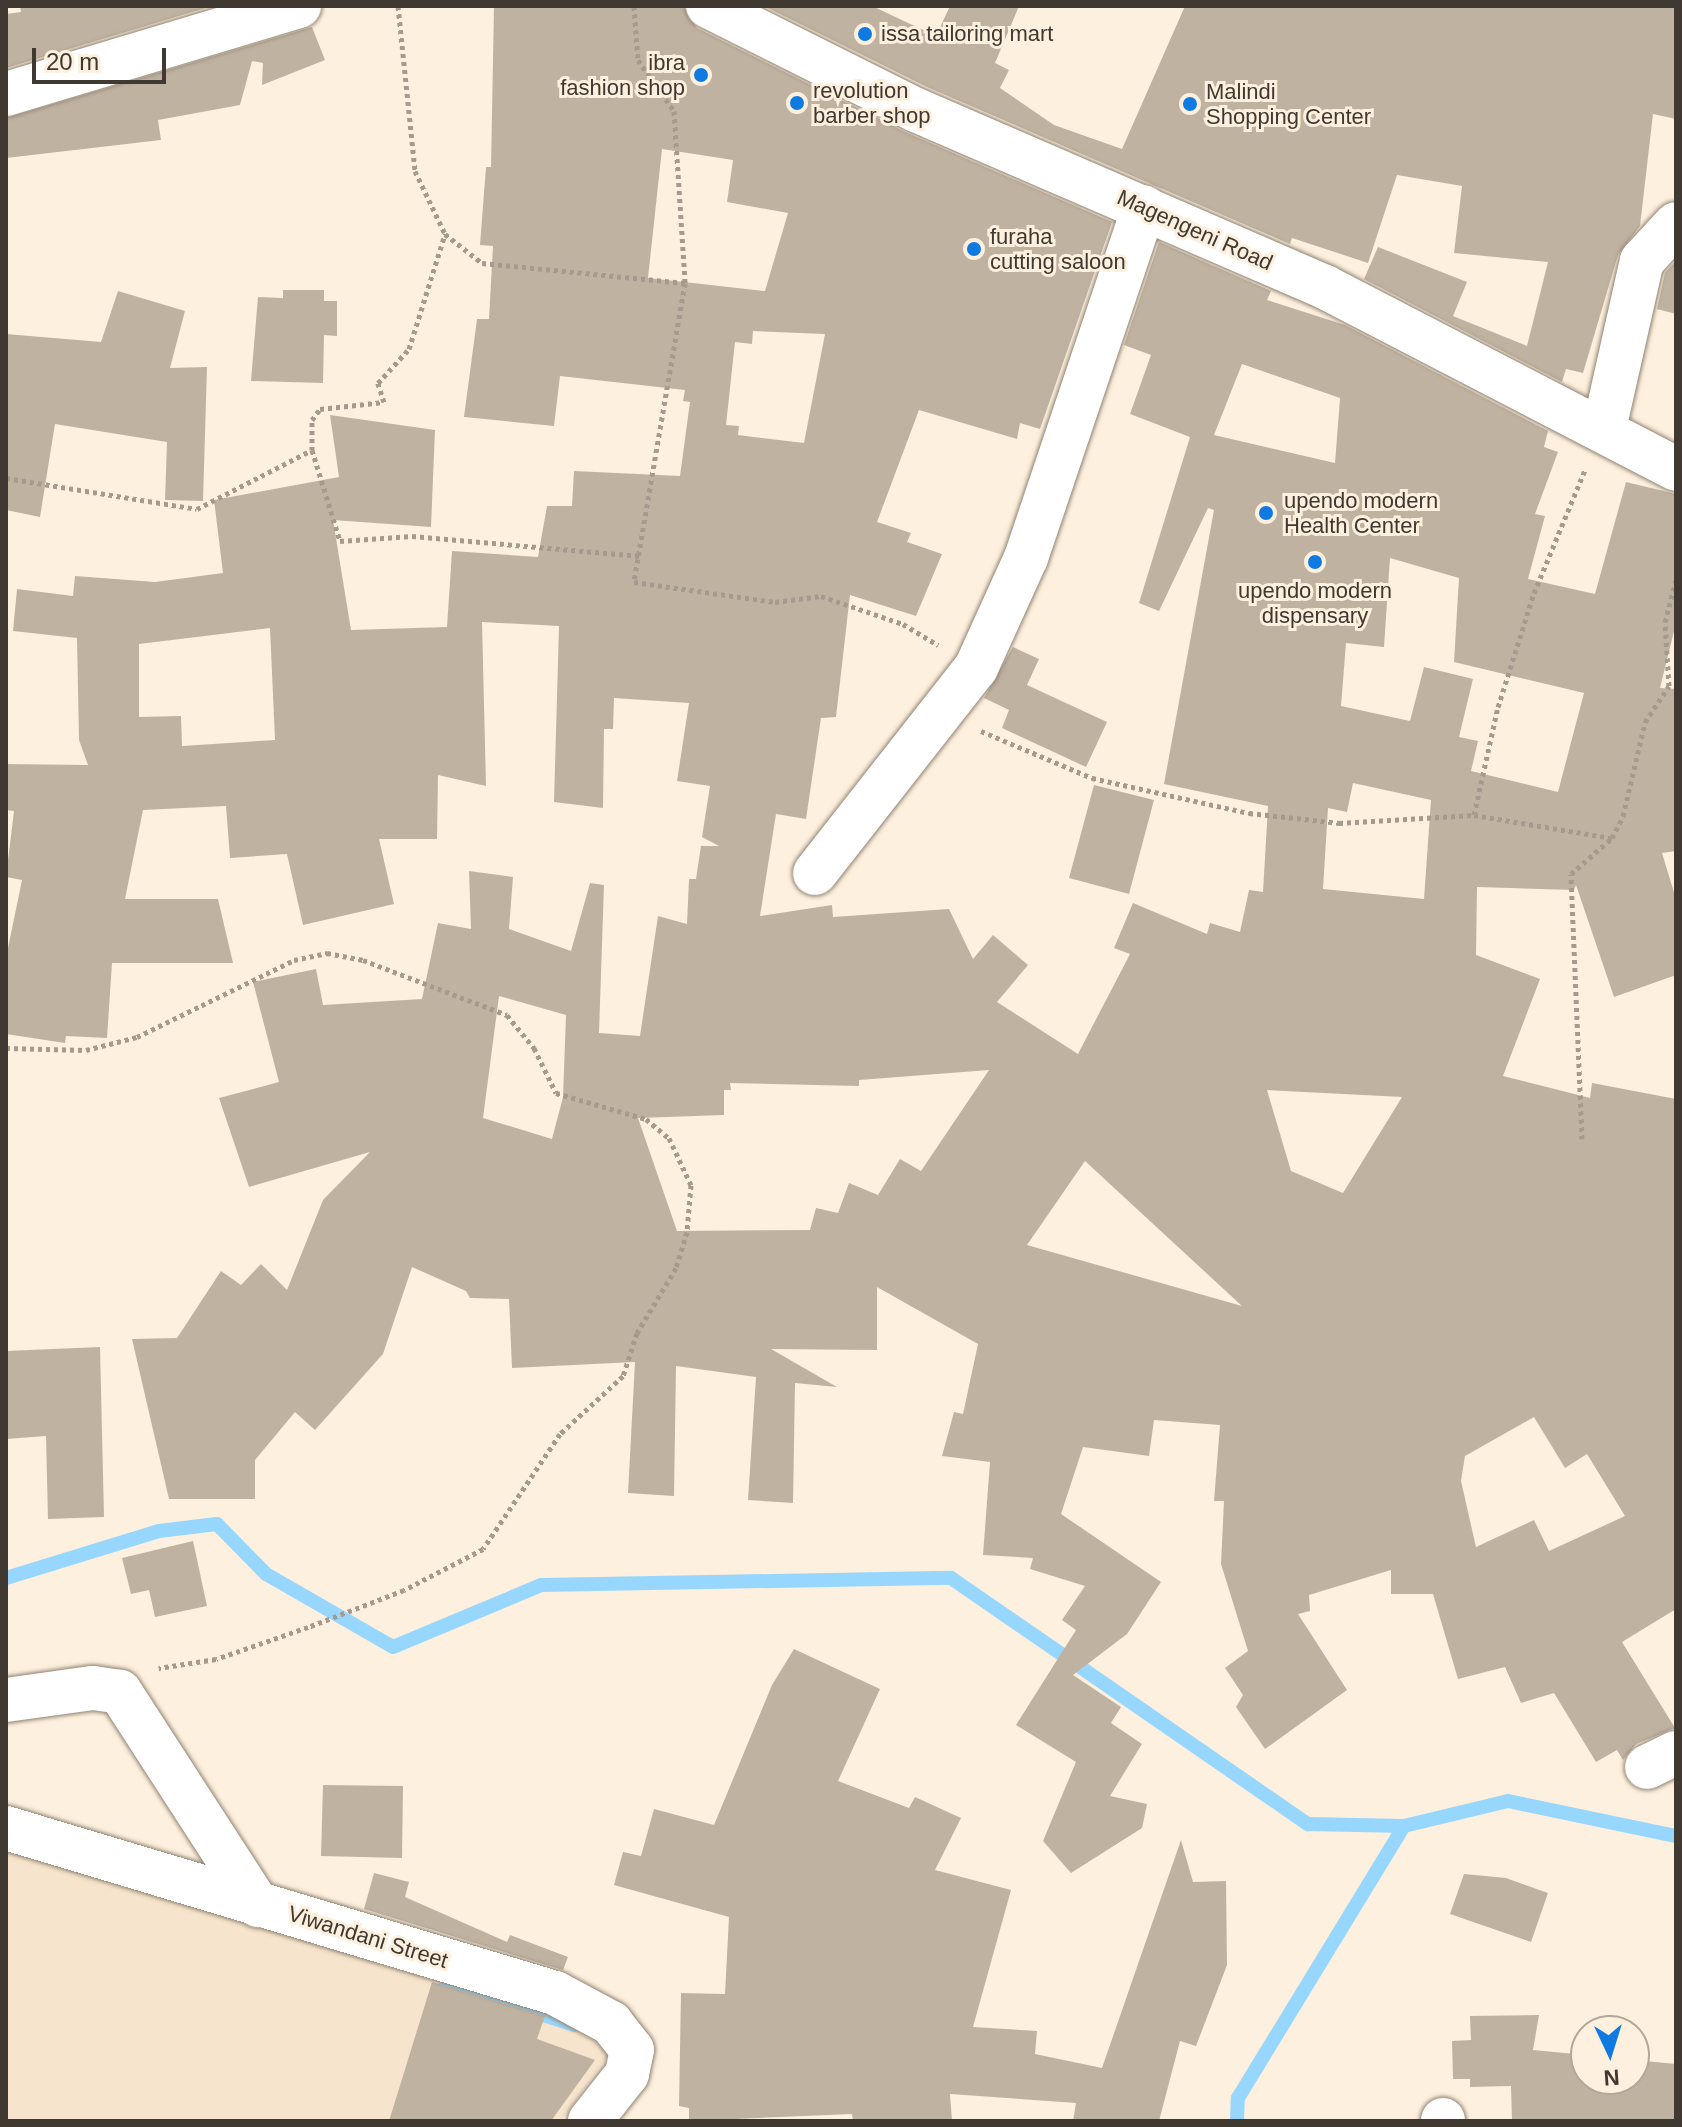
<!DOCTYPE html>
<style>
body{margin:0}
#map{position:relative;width:1682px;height:2127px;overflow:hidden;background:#fef0de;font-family:Helvetica,sans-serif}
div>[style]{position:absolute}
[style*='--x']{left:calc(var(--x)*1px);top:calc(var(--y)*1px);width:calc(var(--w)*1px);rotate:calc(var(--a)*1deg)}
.built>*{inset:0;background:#f7e4cc}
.stream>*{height:14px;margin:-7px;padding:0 7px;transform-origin:7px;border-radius:7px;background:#98d7fd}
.building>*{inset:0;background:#c0b2a1}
.path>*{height:5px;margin-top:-2.5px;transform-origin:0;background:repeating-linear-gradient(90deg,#a49a8d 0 4px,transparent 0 8px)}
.roads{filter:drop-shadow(0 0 2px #8f8271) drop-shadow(0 0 2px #8f8271)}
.minor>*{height:44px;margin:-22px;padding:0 22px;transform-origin:22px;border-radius:22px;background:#fff}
.dots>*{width:22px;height:22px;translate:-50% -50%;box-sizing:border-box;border:4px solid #fef0de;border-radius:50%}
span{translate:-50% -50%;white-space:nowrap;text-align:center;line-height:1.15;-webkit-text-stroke:6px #fef0de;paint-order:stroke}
.poi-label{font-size:22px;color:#3f3932}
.left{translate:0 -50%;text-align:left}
.right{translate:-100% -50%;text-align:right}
.street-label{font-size:22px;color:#3f3932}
.frame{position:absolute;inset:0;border:8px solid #3f3932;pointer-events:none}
.north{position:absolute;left:1570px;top:2015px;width:80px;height:80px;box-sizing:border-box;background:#fef0de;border:2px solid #b2a799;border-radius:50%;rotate:176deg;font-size:22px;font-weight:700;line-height:32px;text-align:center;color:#3f3932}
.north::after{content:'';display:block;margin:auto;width:28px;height:36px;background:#0f7be2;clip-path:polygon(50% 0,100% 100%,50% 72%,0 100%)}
.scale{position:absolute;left:32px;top:48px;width:134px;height:36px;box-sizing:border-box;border:4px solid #3f3932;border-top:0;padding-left:10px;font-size:24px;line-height:28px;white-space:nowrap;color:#3f3932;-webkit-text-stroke:6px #fef0de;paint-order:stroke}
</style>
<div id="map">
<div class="built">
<div style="clip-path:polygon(6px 1839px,586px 2014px,614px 2047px,561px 2121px,6px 2121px)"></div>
</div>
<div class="stream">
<div style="--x:6;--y:1578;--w:160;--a:-17.1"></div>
<div style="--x:159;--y:1531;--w:58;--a:-6.9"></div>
<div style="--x:217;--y:1524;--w:70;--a:45.6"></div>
<div style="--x:266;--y:1574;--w:146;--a:29.9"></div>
<div style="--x:393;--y:1647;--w:160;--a:-22.7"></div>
<div style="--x:541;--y:1585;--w:410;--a:-1"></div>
<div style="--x:951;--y:1578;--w:434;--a:34.6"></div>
<div style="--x:1308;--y:1824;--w:96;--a:1.2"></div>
<div style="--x:1404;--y:1826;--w:107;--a:-13.5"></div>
<div style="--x:1508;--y:1801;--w:172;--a:11.8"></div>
<div style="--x:446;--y:1983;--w:135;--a:18.2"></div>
<div style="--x:1237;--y:2121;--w:23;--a:-88"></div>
<div style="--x:1238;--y:2098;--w:319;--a:-58.6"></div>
</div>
<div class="building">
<div style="clip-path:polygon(20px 6px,212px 6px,6px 68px,6px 14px,21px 12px)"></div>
<div style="clip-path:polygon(evenodd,494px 6px,683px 6px,697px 28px,905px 132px,1112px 222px,1040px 429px,1020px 423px,1017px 439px,919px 410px,877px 522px,911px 533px,907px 542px,942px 554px,916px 616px,850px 595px,836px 717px,821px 718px,806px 819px,776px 814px,760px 916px,832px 905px,833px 917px,949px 909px,973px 959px,993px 935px,1028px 965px,997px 1002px,1078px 1054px,1130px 954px,1114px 948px,1133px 903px,1207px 934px,1210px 923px,1240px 932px,1249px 890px,1263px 892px,1268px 806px,1164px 784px,1214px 510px,1208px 508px,1159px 611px,1139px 603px,1190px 437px,1130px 414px,1151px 355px,1124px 345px,1159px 242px,1271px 291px,1267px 300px,1345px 325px,1548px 431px,1544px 447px,1558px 452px,1535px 514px,1545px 516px,1528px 579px,1595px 594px,1626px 482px,1676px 494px,1676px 623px,1660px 688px,1676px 689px,1676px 851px,1662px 853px,1676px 899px,1676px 975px,1614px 997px,1576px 885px,1574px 890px,1477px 887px,1476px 955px,1540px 979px,1503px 1076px,1590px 1098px,1592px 1083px,1676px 1099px,1676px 1609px,1622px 1642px,1675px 1728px,1636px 1744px,1623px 1760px,1617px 1750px,1596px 1762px,1554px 1693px,1521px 1703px,1505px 1667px,1458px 1679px,1433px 1594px,1391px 1594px,1391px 1570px,1309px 1595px,1310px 1611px,1298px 1614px,1347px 1690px,1265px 1749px,1236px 1707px,1243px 1695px,1225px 1668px,1248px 1651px,1221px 1564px,1224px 1501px,1214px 1501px,1220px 1425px,1154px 1420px,1149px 1456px,1083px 1447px,1061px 1514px,1161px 1582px,1127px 1634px,1073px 1675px,1121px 1707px,1111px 1723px,1142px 1744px,1110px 1796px,1147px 1804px,1142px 1828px,1071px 1873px,1043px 1841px,1076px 1762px,1016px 1725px,1076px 1630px,1062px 1620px,1085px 1586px,1030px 1569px,1033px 1558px,983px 1555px,990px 1462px,942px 1456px,954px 1412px,963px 1414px,978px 1344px,877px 1287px,877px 1350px,771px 1349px,837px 1387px,795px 1383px,793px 1503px,748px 1500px,756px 1377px,676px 1366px,674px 1496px,628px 1493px,635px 1362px,512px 1368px,509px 1299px,470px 1298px,466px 1291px,412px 1267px,383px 1354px,315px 1430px,295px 1412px,255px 1460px,255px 1499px,169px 1499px,132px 1339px,177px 1338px,221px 1271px,241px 1285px,261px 1264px,287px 1290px,323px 1200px,370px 1152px,249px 1187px,219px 1098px,279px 1082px,253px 982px,316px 969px,323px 1005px,422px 999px,438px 923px,471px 929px,469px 871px,513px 877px,509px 929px,571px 951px,590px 883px,604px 885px,599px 1033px,640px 1036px,658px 916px,687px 924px,689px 879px,696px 879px,701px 846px,719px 846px,702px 837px,710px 786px,677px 781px,689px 703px,614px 698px,613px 729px,604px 729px,603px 808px,554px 802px,559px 626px,482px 622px,486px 786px,438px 775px,437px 839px,379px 839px,394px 904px,303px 925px,287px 854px,230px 858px,226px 806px,143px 810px,125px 899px,218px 899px,233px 963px,112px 963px,107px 1038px,66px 1036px,65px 1043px,6px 1034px,8px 948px,22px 880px,6px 877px,14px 811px,6px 810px,6px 764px,88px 765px,79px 740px,77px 638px,13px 631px,17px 589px,73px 596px,75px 576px,155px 582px,223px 573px,214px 500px,339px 477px,330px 415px,435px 430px,431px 527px,333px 520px,351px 630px,447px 627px,452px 551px,538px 557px,547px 506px,572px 506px,574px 471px,680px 476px,690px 402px,683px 401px,685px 390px,560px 376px,554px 426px,464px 417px,477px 319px,489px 319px,493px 246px,480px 245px,486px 167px,491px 167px,494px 6px,662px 149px,733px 160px,727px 202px,788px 213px,765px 291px,648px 278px,662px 149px,494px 6px,753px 331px,825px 334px,804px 443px,738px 435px,739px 426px,726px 425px,735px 342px,752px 344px,753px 331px,494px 6px,1242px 364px,1340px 398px,1335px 463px,1214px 435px,1242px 364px,494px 6px,1390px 558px,1459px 578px,1454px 662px,1584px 693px,1558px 792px,1471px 771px,1478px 741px,1459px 737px,1473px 679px,1424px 667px,1410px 721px,1341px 706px,1346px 643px,1384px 647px,1390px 558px,494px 6px,270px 628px,275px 740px,182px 746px,181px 716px,139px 717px,139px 644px,270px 628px,494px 6px,1353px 783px,1431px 800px,1424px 899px,1323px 889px,1328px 808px,1347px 812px,1353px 783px,494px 6px,499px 996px,566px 1015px,563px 1097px,552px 1139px,483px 1118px,499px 996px,494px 6px,989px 1070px,921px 1171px,900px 1159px,878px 1195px,849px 1183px,838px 1213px,816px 1208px,810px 1230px,677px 1231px,638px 1118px,724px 1115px,724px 1090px,731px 1090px,730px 1083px,859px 1086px,859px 1080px,989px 1070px,494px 6px,1267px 1090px,1402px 1097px,1343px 1193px,1291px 1171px,1267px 1090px,494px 6px,1085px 1161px,1242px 1306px,1027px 1245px,1085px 1161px,494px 6px,1534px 1417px,1565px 1468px,1587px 1454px,1625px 1516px,1549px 1551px,1534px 1520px,1476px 1547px,1461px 1481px,1465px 1456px,1534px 1417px)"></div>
<div style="clip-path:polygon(764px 6px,872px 6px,936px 36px,950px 6px,1019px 6px,995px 63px,1009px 70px,1000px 88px,1054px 125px,1122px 149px,1185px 6px,1676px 6px,1676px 119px,1653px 114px,1640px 226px,1618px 255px,1583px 373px,1566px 369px,1562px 382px,1364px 279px,1378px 247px,1467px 282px,1453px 316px,1527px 346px,1548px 262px,1454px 253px,1462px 186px,1397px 175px,1368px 263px,1292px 238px,1290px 244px,927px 87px)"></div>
<div style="clip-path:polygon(312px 27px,325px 60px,262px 85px,263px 63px,252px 61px,240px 105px,158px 120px,161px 140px,6px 158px,6px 118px)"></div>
<div style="clip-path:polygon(1674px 263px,1676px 263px,1676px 314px,1657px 309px,1665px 273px)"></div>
<div style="clip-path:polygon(283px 290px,324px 290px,324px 301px,337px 301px,337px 336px,324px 335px,323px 383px,251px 381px,258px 297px,283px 298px)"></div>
<div style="clip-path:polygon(118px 291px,185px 311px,170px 368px,207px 367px,203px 501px,165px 500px,167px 442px,55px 424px,40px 517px,6px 510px,6px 334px,101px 342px)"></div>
<div style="clip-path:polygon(1013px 647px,1039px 659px,1027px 685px,1107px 722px,1086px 767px,1002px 728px,1009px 710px,984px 698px)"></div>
<div style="clip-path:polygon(1094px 785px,1154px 800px,1129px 894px,1069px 878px)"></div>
<div style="clip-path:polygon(100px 1347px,104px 1517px,48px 1519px,46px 1436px,6px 1439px,6px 1351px)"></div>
<div style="clip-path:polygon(193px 1541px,207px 1606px,155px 1617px,149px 1590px,131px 1594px,122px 1558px)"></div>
<div style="clip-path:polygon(794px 1649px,880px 1689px,838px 1781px,909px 1808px,915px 1797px,961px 1818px,935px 1870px,1011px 1890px,973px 2027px,1037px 2031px,1035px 2054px,1102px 2068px,1181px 1840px,1193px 1882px,1226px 1881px,1227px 1965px,1196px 2046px,1180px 2041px,1159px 2121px,1073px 2121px,1076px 2103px,950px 2094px,952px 2121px,853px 2121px,852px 2114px,689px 2121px,689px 2108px,679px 2106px,681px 1993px,725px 1994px,729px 1917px,614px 1885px,623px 1852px,641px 1856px,654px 1809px,714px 1825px,772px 1685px)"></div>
<div style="clip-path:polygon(323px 1785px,403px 1786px,402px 1858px,321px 1856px)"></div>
<div style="clip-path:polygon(374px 1873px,409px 1882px,405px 1897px,507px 1942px,510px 1935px,568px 1957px,563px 1970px,364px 1909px)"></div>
<div style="clip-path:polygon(1464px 1874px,1506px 1878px,1548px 1893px,1531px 1942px,1450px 1914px)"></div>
<div style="clip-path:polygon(432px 1982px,545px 2016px,537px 2039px,595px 2060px,551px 2121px,389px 2121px)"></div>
<div style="clip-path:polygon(1539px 2015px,1533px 2050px,1586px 2055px,1586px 2079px,1634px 2079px,1634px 2060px,1676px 2064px,1674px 2121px,1512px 2121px,1511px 2086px,1470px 2087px,1470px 2079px,1453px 2079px,1452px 2041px,1471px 2040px,1470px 2016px)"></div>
</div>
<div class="path">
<div style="--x:398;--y:6;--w:166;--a:84.1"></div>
<div style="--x:415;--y:171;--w:70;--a:64.5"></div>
<div style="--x:445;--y:234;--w:47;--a:38.1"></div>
<div style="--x:482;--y:263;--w:204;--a:5.6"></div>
<div style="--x:634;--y:6;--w:54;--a:85.8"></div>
<div style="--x:638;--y:60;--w:62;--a:54.8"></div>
<div style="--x:674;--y:111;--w:172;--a:86.3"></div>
<div style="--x:685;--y:283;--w:303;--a:99.7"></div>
<div style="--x:634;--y:582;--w:142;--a:8.1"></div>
<div style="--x:775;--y:602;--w:46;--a:-7.4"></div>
<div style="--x:821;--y:596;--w:87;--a:18.9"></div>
<div style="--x:903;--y:624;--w:41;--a:31"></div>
<div style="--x:312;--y:450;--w:30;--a:-90"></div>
<div style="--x:312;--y:420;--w:14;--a:-54"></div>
<div style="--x:320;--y:409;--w:64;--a:-6.2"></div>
<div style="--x:384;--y:402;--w:20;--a:-108"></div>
<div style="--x:378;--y:383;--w:46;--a:-47.6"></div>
<div style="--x:409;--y:349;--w:121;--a:-72.6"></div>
<div style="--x:6;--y:478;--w:193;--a:9.2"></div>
<div style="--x:197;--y:509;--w:129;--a:-27.2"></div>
<div style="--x:312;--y:450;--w:95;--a:72.9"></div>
<div style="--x:340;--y:541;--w:72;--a:-4"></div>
<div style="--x:412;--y:536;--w:229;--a:5"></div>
<div style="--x:981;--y:731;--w:121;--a:22.9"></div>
<div style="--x:1092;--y:778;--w:161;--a:12.6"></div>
<div style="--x:1249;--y:813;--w:91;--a:6.3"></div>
<div style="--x:1339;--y:823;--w:135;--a:-3.4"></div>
<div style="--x:1474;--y:815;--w:140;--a:9.5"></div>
<div style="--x:1474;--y:815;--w:111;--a:-77.5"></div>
<div style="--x:1498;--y:707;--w:120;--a:-72.5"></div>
<div style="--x:1534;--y:593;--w:133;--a:-67.5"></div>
<div style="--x:6;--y:1048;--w:80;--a:1.4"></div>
<div style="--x:86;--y:1050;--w:53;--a:-14.3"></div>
<div style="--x:137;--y:1037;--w:175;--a:-26.1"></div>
<div style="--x:294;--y:960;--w:34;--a:-12"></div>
<div style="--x:327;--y:953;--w:37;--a:11"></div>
<div style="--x:363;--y:960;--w:154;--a:20.9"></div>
<div style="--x:507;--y:1015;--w:43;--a:50.7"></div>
<div style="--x:534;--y:1048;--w:50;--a:63.9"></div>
<div style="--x:556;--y:1093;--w:94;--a:16.1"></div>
<div style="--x:646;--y:1119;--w:30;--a:40"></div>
<div style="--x:669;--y:1138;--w:52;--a:64.9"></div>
<div style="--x:691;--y:1185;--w:47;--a:94.9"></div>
<div style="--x:687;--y:1232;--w:38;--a:107"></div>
<div style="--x:676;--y:1268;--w:76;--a:121"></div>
<div style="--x:637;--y:1333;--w:45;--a:108"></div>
<div style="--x:623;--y:1376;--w:86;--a:137.4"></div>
<div style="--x:560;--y:1434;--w:138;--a:123.8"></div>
<div style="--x:483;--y:1549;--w:89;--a:152.6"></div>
<div style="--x:404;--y:1590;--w:103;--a:158.9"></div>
<div style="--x:308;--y:1627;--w:97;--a:160.8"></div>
<div style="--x:216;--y:1659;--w:58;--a:171"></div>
<div style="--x:1582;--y:1139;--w:265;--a:-92.4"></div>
<div style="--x:1571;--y:874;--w:55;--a:-41.3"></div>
<div style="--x:1612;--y:838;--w:25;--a:-63"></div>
<div style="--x:1623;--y:816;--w:97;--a:-76.8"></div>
<div style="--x:1645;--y:722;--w:43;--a:-56.3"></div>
<div style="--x:1669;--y:686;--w:64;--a:-93.6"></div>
<div style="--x:1665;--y:622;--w:43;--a:-75.3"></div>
</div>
<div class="roads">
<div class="minor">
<div style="--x:708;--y:6;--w:233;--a:26.6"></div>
<div style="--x:916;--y:110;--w:446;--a:23.4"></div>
<div style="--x:1325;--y:287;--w:395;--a:27.4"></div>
<div style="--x:6;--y:94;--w:306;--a:-16.7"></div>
<div style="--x:1604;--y:429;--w:172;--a:-77.3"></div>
<div style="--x:1642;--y:261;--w:50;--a:-47.4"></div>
<div style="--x:815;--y:873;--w:261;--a:-51.9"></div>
<div style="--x:976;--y:668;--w:121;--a:-65.6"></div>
<div style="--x:1026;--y:558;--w:370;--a:-71.4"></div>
<div style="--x:6;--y:1700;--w:88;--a:-7.9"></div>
<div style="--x:93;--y:1688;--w:27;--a:8"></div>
<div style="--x:120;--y:1692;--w:254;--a:57.1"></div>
<div style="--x:1647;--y:1767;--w:32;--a:-26"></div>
<div style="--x:6;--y:1828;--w:573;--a:16.73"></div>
<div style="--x:555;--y:1993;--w:64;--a:28.2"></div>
<div style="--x:611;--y:2023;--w:34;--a:52"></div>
<div style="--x:632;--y:2050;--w:25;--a:102"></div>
<div style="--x:627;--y:2074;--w:60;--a:128.2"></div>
<div style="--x:1443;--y:2120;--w:1;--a:90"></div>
</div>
</div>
<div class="dots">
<div style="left:865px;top:34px;background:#0f7be2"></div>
<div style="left:701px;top:75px;background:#0f7be2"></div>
<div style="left:797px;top:103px;background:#0f7be2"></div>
<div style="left:1190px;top:104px;background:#0f7be2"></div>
<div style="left:974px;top:249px;background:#0f7be2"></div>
<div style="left:1266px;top:513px;background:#0f7be2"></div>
<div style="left:1315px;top:562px;background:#0f7be2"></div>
</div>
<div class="poi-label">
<span class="left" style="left:881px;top:34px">issa tailoring mart</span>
<span class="right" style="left:685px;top:75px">ibra<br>fashion shop</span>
<span class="left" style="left:813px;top:103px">revolution<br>barber shop</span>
<span class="left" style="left:1206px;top:104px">Malindi<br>Shopping Center</span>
<span class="left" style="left:990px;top:249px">furaha<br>cutting saloon</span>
<span class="left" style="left:1284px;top:513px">upendo modern<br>Health Center</span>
<span style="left:1315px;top:603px">upendo modern<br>dispensary</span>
</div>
<div class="street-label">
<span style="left:1195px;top:230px;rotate:24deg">Magengeni Road</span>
<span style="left:368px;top:1937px;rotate:17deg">Viwandani Street</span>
</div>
<div class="frame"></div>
<div class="north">N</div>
<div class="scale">20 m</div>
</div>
